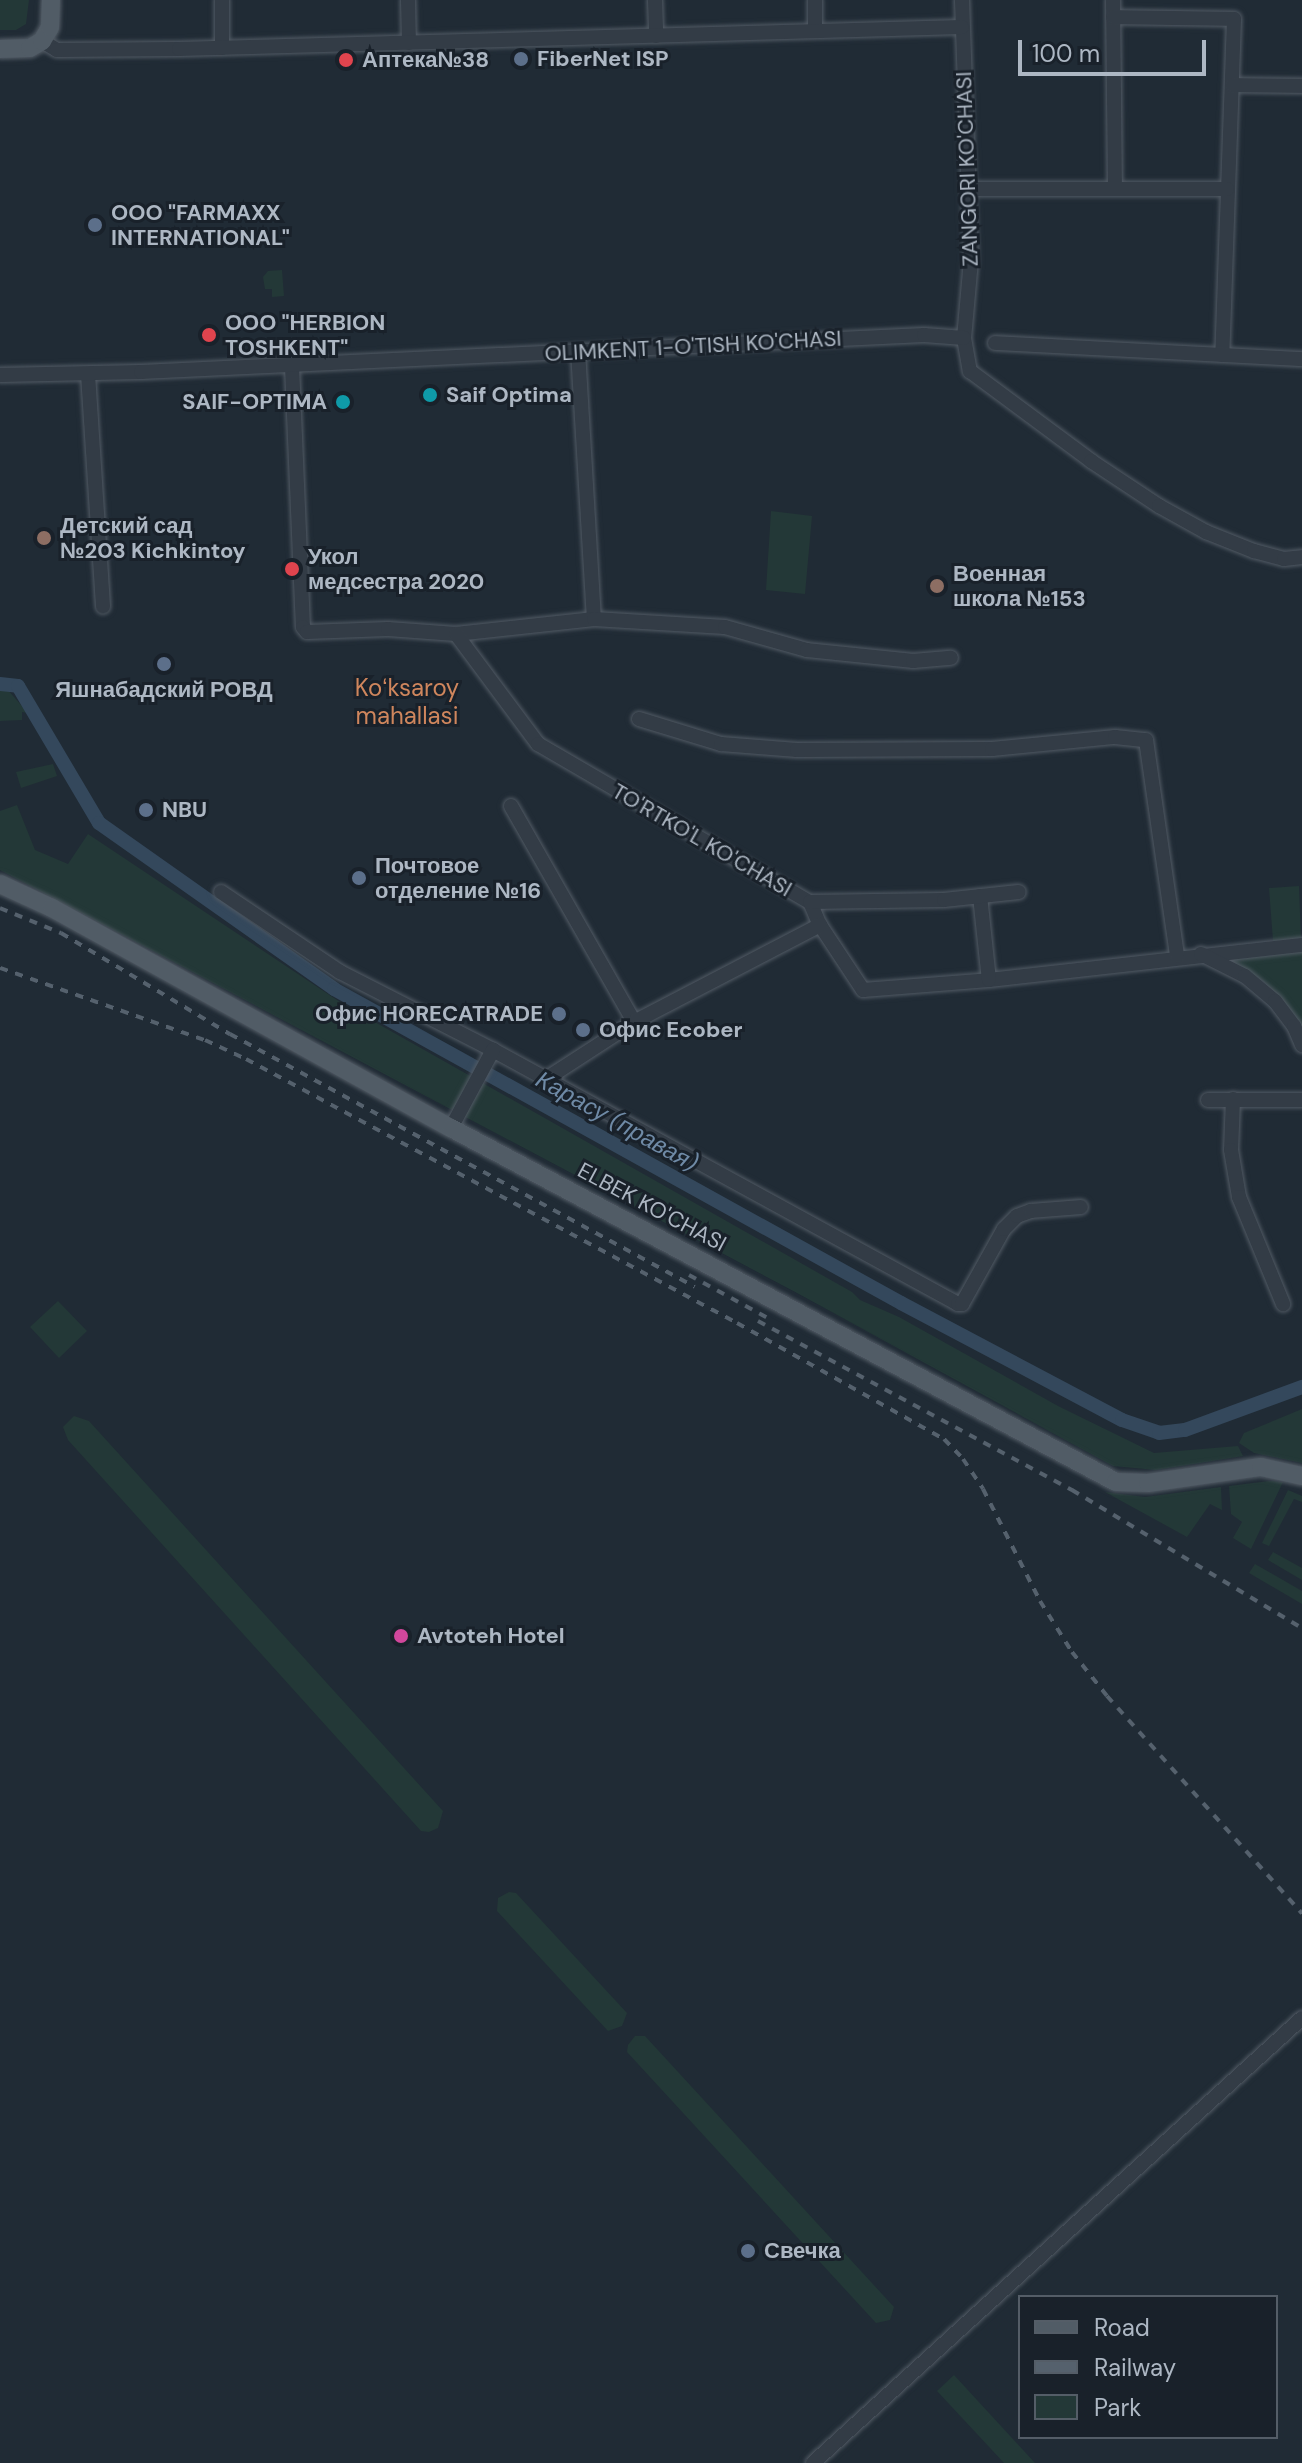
<!DOCTYPE html>
<meta charset="utf-8">
<style>
body{margin:0}
#map{position:relative;width:1302px;height:2463px;overflow:hidden;background:#202b35;font-family:"DM Sans",sans-serif}
div>[style]{position:absolute}
[style*='--x']{left:calc(var(--x)*1px);top:calc(var(--y)*1px);width:calc(var(--w)*1px);rotate:calc(var(--a)*1deg)}
.green>*{inset:0;background:#233837}
.canal>*{height:14px;margin:-7px;padding:0 7px;transform-origin:7px;border-radius:7px;background:#34485c}
.roads{filter:drop-shadow(0 0 2px #515a64) drop-shadow(0 0 2px #515a64)}
.minor>*{height:14px;margin:-7px;padding:0 7px;transform-origin:7px;border-radius:7px;background:#333c46}
.major>*{height:18px;margin:-9px;padding:0 9px;transform-origin:9px;border-radius:9px;background:#515c66}
.rail>*{height:4px;margin-top:-2px;transform-origin:0;background:repeating-linear-gradient(90deg,#55616d 0 8px,transparent 0 16px)}
.dots>*{width:22px;height:22px;translate:-50% -50%;box-sizing:border-box;border:4px solid #19212a;border-radius:50%}
span{translate:-50% -50%;white-space:nowrap;text-align:center;line-height:1.15;-webkit-text-stroke:6px #19212a;paint-order:stroke}
.poi-label{font-size:22px;color:#adb7c3;font-weight:700}
.left{translate:0 -50%;text-align:left}
.right{translate:-100% -50%;text-align:right}
.street-label{font-size:22px;color:#adb7c3}
.neighbourhood-label{font-size:24px;color:#cf865d}
.water-label{font-size:24px;color:#6f8aa6;font-style:italic}
.legend{position:absolute;left:1018px;top:2295px;width:260px;height:144px;box-sizing:border-box;background:#19212a;border:2px solid #545d67;margin:0;padding:10px 14px;list-style:none;font-size:24px;color:#adb7c3}
.legend li{display:flex;align-items:center;gap:16px;height:40px}
.legend b{width:40px;border:2px solid #545d67}
.scale{position:absolute;left:1018px;top:40px;width:188px;height:36px;box-sizing:border-box;border:4px solid #adb7c3;border-top:0;padding-left:10px;font-size:24px;line-height:28px;white-space:nowrap;color:#adb7c3;-webkit-text-stroke:6px #19212a;paint-order:stroke}
</style>
<div id="map">
<div class="green">
<div style="clip-path:polygon(0 0,29px 0,26px 24px,16px 30px,0 30px)"></div>
<div style="clip-path:polygon(282px 270px,284px 296px,272px 297px,272px 289px,265px 289px,263px 277px,268px 271px)"></div>
<div style="clip-path:polygon(771px 511px,812px 516px,805px 594px,766px 590px)"></div>
<div style="clip-path:polygon(0 689px,7px 689px,28px 713px,22px 712px,22px 720px,0 721px)"></div>
<div style="clip-path:polygon(53px 764px,57px 776px,21px 788px,16px 772px)"></div>
<div style="clip-path:polygon(17px 805px,35px 850px,68px 864px,88px 834px,343px 1004px,852px 1292px,860px 1300px,899px 1317px,1058px 1406px,1154px 1453px,1238px 1446px,1243px 1456px,1156px 1470px,1113px 1466px,797px 1293px,0 870px,0 811px)"></div>
<div style="clip-path:polygon(1299px 886px,1301px 940px,1273px 941px,1269px 888px)"></div>
<div style="clip-path:polygon(1302px 952px,1302px 1033px,1264px 982px,1224px 957px)"></div>
<div style="clip-path:polygon(58px 1301px,87px 1331px,59px 1358px,30px 1327px)"></div>
<div style="clip-path:polygon(1302px 1409px,1302px 1463px,1254px 1453px,1239px 1443px,1244px 1433px)"></div>
<div style="clip-path:polygon(74px 1416px,89px 1421px,443px 1811px,438px 1828px,429px 1832px,421px 1831px,68px 1440px,63px 1427px)"></div>
<div style="clip-path:polygon(1269px 1481px,1283px 1482px,1251px 1549px,1233px 1538px,1242px 1522px,1231px 1514px,1229px 1486px)"></div>
<div style="clip-path:polygon(1221px 1487px,1222px 1510px,1210px 1504px,1187px 1537px,1105px 1492px,1145px 1497px)"></div>
<div style="clip-path:polygon(1288px 1490px,1302px 1496px,1302px 1502px,1294px 1499px,1269px 1546px,1262px 1543px)"></div>
<div style="clip-path:polygon(1273px 1552px,1302px 1568px,1302px 1580px,1268px 1560px)"></div>
<div style="clip-path:polygon(1255px 1564px,1302px 1591px,1302px 1604px,1249px 1573px)"></div>
<div style="clip-path:polygon(509px 1892px,516px 1893px,627px 2013px,622px 2026px,608px 2031px,497px 1911px,498px 1898px)"></div>
<div style="clip-path:polygon(635px 2036px,645px 2036px,894px 2307px,890px 2320px,876px 2323px,627px 2052px,628px 2045px)"></div>
<div style="clip-path:polygon(954px 2375px,1035px 2463px,1004px 2463px,937px 2391px)"></div>
</div>
<div class="canal">
<div style="--x:0;--y:684;--w:18;--a:6"></div>
<div style="--x:18;--y:686;--w:159;--a:59.4"></div>
<div style="--x:99;--y:823;--w:288;--a:35.2"></div>
<div style="--x:334;--y:989;--w:648;--a:28.98"></div>
<div style="--x:901;--y:1303;--w:250;--a:27.9"></div>
<div style="--x:1122;--y:1420;--w:39;--a:19"></div>
<div style="--x:1159;--y:1433;--w:26;--a:-7"></div>
<div style="--x:1185;--y:1430;--w:125;--a:-20.2"></div>
</div>
<div class="roads">
<div class="minor">
<div style="--x:222;--y:0;--w:48;--a:90"></div>
<div style="--x:408;--y:0;--w:43;--a:88.7"></div>
<div style="--x:655;--y:0;--w:36;--a:88"></div>
<div style="--x:815;--y:0;--w:31;--a:90"></div>
<div style="--x:962;--y:0;--w:260;--a:88"></div>
<div style="--x:971;--y:260;--w:78;--a:95.1"></div>
<div style="--x:964;--y:338;--w:34;--a:80"></div>
<div style="--x:970;--y:371;--w:151;--a:36.6"></div>
<div style="--x:1091;--y:461;--w:82;--a:33.5"></div>
<div style="--x:1159;--y:506;--w:54;--a:29"></div>
<div style="--x:1206;--y:532;--w:52;--a:21.6"></div>
<div style="--x:1254;--y:551;--w:31;--a:15"></div>
<div style="--x:1284;--y:559;--w:18;--a:-6"></div>
<div style="--x:1113;--y:0;--w:187;--a:89.4"></div>
<div style="--x:1113;--y:17;--w:121;--a:0.9"></div>
<div style="--x:1234;--y:19;--w:336;--a:92"></div>
<div style="--x:42;--y:41;--w:17;--a:31"></div>
<div style="--x:57;--y:50;--w:122;--a:-0.5"></div>
<div style="--x:179;--y:49;--w:783;--a:-1.61"></div>
<div style="--x:1232;--y:85;--w:70;--a:0.8"></div>
<div style="--x:970;--y:189;--w:257;--a:0"></div>
<div style="--x:995;--y:343;--w:307;--a:3"></div>
<div style="--x:578;--y:351;--w:268;--a:86.6"></div>
<div style="--x:292;--y:366;--w:261;--a:87.6"></div>
<div style="--x:303;--y:627;--w:6;--a:51"></div>
<div style="--x:307;--y:632;--w:81;--a:-2.1"></div>
<div style="--x:388;--y:629;--w:68;--a:4.2"></div>
<div style="--x:456;--y:634;--w:139;--a:-6.2"></div>
<div style="--x:594;--y:619;--w:131;--a:3.5"></div>
<div style="--x:725;--y:627;--w:85;--a:15.7"></div>
<div style="--x:807;--y:650;--w:107;--a:5.9"></div>
<div style="--x:913;--y:661;--w:38;--a:-5"></div>
<div style="--x:88;--y:374;--w:233;--a:86.3"></div>
<div style="--x:0;--y:375;--w:141;--a:-1.2"></div>
<div style="--x:141;--y:372;--w:784;--a:-2.71"></div>
<div style="--x:924;--y:335;--w:40;--a:4.3"></div>
<div style="--x:456;--y:634;--w:137;--a:53.3"></div>
<div style="--x:538;--y:744;--w:315;--a:30.2"></div>
<div style="--x:810;--y:902;--w:25;--a:67"></div>
<div style="--x:820;--y:925;--w:78;--a:56.5"></div>
<div style="--x:863;--y:990;--w:126;--a:-4.5"></div>
<div style="--x:989;--y:980;--w:315;--a:-6.4"></div>
<div style="--x:639;--y:719;--w:86;--a:17"></div>
<div style="--x:721;--y:744;--w:76;--a:4.5"></div>
<div style="--x:797;--y:750;--w:195;--a:-0.3"></div>
<div style="--x:992;--y:749;--w:124;--a:-5.6"></div>
<div style="--x:1115;--y:737;--w:31;--a:6"></div>
<div style="--x:1146;--y:740;--w:218;--a:81.8"></div>
<div style="--x:511;--y:806;--w:249;--a:60.3"></div>
<div style="--x:221;--y:892;--w:143;--a:33.9"></div>
<div style="--x:340;--y:972;--w:172;--a:27"></div>
<div style="--x:493;--y:1050;--w:530;--a:28.64"></div>
<div style="--x:958;--y:1304;--w:4;--a:0"></div>
<div style="--x:962;--y:1304;--w:86;--a:-60.8"></div>
<div style="--x:1004;--y:1229;--w:18;--a:-45"></div>
<div style="--x:1017;--y:1216;--w:15;--a:-20"></div>
<div style="--x:1031;--y:1211;--w:50;--a:-4.6"></div>
<div style="--x:980;--y:896;--w:84;--a:83.9"></div>
<div style="--x:810;--y:902;--w:134;--a:-0.9"></div>
<div style="--x:944;--y:900;--w:75;--a:-6.1"></div>
<div style="--x:1201;--y:954;--w:49;--a:26.6"></div>
<div style="--x:1245;--y:976;--w:39;--a:40"></div>
<div style="--x:1275;--y:1001;--w:31;--a:53"></div>
<div style="--x:1294;--y:1026;--w:21;--a:67"></div>
<div style="--x:546;--y:1079;--w:105;--a:-32.9"></div>
<div style="--x:634;--y:1022;--w:210;--a:-27.5"></div>
<div style="--x:1233;--y:1099;--w:51;--a:92.2"></div>
<div style="--x:1231;--y:1150;--w:48;--a:80.3"></div>
<div style="--x:1239;--y:1197;--w:116;--a:67.6"></div>
<div style="--x:1208;--y:1100;--w:94;--a:0"></div>
<div style="--x:451;--y:1128;--w:89;--a:-61.7"></div>
<div style="--x:813;--y:2463;--w:661;--a:-42.3"></div>
</div>
<div class="major">
<div style="--x:0;--y:49;--w:30;--a:-2"></div>
<div style="--x:30;--y:48;--w:14;--a:-30"></div>
<div style="--x:42;--y:41;--w:16;--a:-60"></div>
<div style="--x:50;--y:27;--w:27;--a:-88"></div>
<div style="--x:0;--y:884;--w:57;--a:24.8"></div>
<div style="--x:52;--y:908;--w:456;--a:28.9"></div>
<div style="--x:451;--y:1128;--w:753;--a:28.03"></div>
<div style="--x:1116;--y:1482;--w:32;--a:2"></div>
<div style="--x:1148;--y:1483;--w:114;--a:-8.1"></div>
<div style="--x:1261;--y:1467;--w:42;--a:12.4"></div>
</div>
</div>
<div class="rail">
<div style="--x:0;--y:908;--w:66;--a:22.3"></div>
<div style="--x:61;--y:933;--w:197;--a:30.9"></div>
<div style="--x:230;--y:1034;--w:529;--a:28.55"></div>
<div style="--x:0;--y:968;--w:217;--a:19.4"></div>
<div style="--x:205;--y:1040;--w:45;--a:24.9"></div>
<div style="--x:246;--y:1059;--w:557;--a:28.27"></div>
<div style="--x:737;--y:1323;--w:237;--a:29.3"></div>
<div style="--x:944;--y:1439;--w:28;--a:46"></div>
<div style="--x:963;--y:1459;--w:36;--a:56"></div>
<div style="--x:983;--y:1489;--w:126;--a:63"></div>
<div style="--x:1040;--y:1601;--w:60;--a:57.9"></div>
<div style="--x:1072;--y:1652;--w:56;--a:51.5"></div>
<div style="--x:1107;--y:1696;--w:292;--a:48.1"></div>
<div style="--x:689;--y:1275;--w:96;--a:28.7"></div>
<div style="--x:758;--y:1321;--w:357;--a:28.3"></div>
<div style="--x:1072;--y:1490;--w:268;--a:31"></div>
</div>
<div class="dots">
<div style="left:521px;top:59px;background:#5c6f8a"></div>
<div style="left:346px;top:60px;background:#e0444e"></div>
<div style="left:95px;top:225px;background:#5c6f8a"></div>
<div style="left:209px;top:335px;background:#e0444e"></div>
<div style="left:430px;top:395px;background:#0f9aa8"></div>
<div style="left:343px;top:402px;background:#0f9aa8"></div>
<div style="left:44px;top:538px;background:#8d6e63"></div>
<div style="left:292px;top:569px;background:#e0444e"></div>
<div style="left:937px;top:586px;background:#8d6e63"></div>
<div style="left:164px;top:664px;background:#5c6f8a"></div>
<div style="left:146px;top:810px;background:#5c6f8a"></div>
<div style="left:359px;top:878px;background:#5c6f8a"></div>
<div style="left:559px;top:1014px;background:#5c6f8a"></div>
<div style="left:583px;top:1030px;background:#5c6f8a"></div>
<div style="left:401px;top:1636px;background:#d1479c"></div>
<div style="left:748px;top:2251px;background:#5c6f8a"></div>
</div>
<div class="poi-label">
<span class="left" style="left:537px;top:59px">FiberNet ISP</span>
<span class="left" style="left:362px;top:60px">Аптека№38</span>
<span class="left" style="left:111px;top:225px">OOO "FARMAXX<br>INTERNATIONAL"</span>
<span class="left" style="left:225px;top:335px">ООО "HERBION<br>TOSHKENT"</span>
<span class="left" style="left:446px;top:395px">Saif Optima</span>
<span class="right" style="left:327px;top:402px">SAIF-OPTIMA</span>
<span class="left" style="left:60px;top:538px">Детский сад<br>№203 Kichkintoy</span>
<span class="left" style="left:308px;top:569px">Укол<br>медсестра 2020</span>
<span class="left" style="left:953px;top:586px">Военная<br>школа №153</span>
<span style="left:164px;top:690px">Яшнабадский РОВД</span>
<span class="left" style="left:162px;top:810px">NBU</span>
<span class="left" style="left:375px;top:878px">Почтовое<br>отделение №16</span>
<span class="right" style="left:543px;top:1014px">Офис HORECATRADE</span>
<span class="left" style="left:599px;top:1030px">Офис Ecober</span>
<span class="left" style="left:417px;top:1636px">Avtoteh Hotel</span>
<span class="left" style="left:764px;top:2251px">Свечка</span>
</div>
<div class="street-label">
<span style="left:967px;top:169px;rotate:-92deg">ZANGORI KO'CHASI</span>
<span style="left:693px;top:346px;rotate:-3deg">OLIMKENT 1-O'TISH KO'CHASI</span>
<span style="left:702px;top:840px;rotate:30deg">TO'RTKO'L KO'CHASI</span>
<span style="left:652px;top:1207px;rotate:28deg">ELBEK KO'CHASI</span>
</div>
<div class="neighbourhood-label">
<span style="left:407px;top:702px">Koʻksaroy<br>mahallasi</span>
</div>
<div class="water-label">
<span style="left:617px;top:1121px;rotate:29deg">Карасу (правая)</span>
</div>
<ul class="legend">
<li><b style="height:10px;background:#515c66"></b>Road</li>
<li><b style="height:10px;background:#55616d"></b>Railway</li>
<li><b style="height:22px;background:#233837"></b>Park</li>
</ul>
<div class="scale">100 m</div>
</div>
